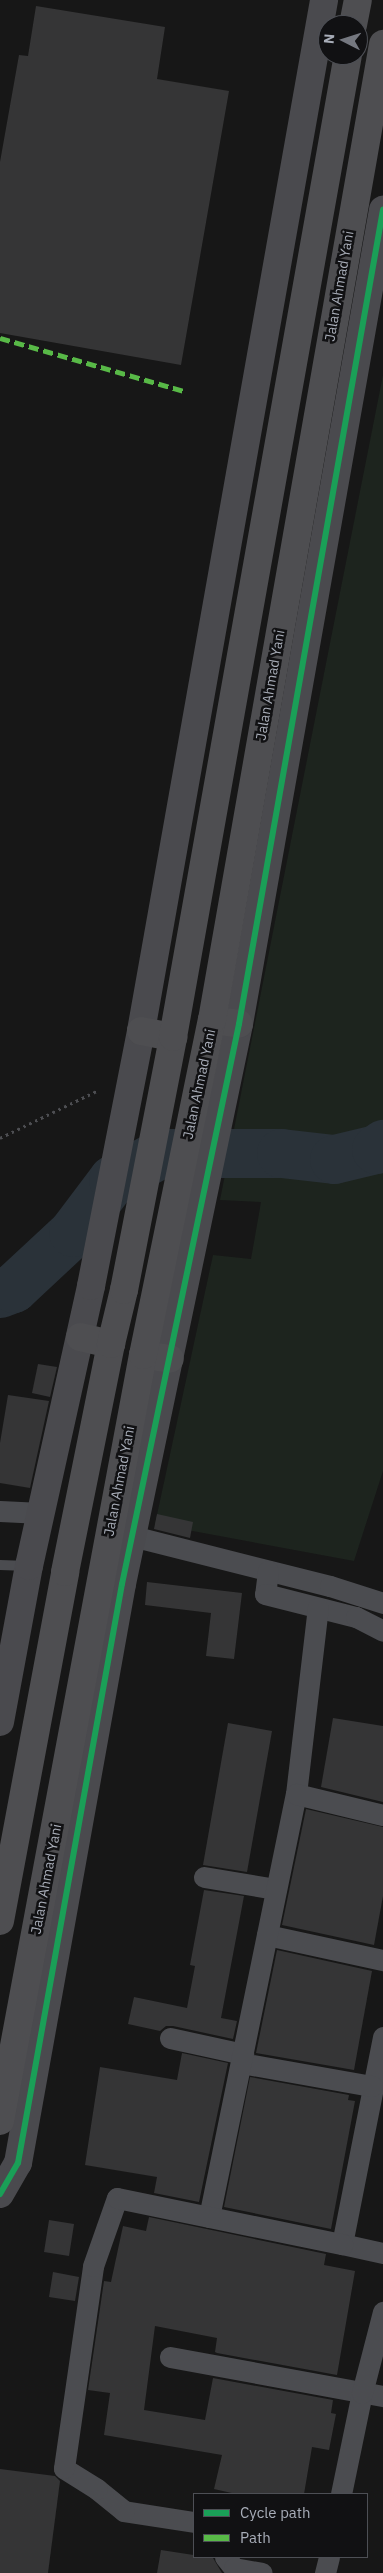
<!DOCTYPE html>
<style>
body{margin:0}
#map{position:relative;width:383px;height:2573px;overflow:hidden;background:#171717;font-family:"IBM Plex Sans",sans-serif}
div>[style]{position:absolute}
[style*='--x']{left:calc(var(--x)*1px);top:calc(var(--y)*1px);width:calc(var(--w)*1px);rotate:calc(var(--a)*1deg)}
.green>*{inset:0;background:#1d241e}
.river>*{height:49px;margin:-24.5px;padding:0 24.5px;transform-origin:24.5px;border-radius:24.5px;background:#2a3239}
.building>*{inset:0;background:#353536}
.path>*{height:3px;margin-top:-1.5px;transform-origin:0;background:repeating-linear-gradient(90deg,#4d4e52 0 2.5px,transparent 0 6.5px)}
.lane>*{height:10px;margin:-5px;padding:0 5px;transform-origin:5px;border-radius:5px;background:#4b4c50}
.street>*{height:21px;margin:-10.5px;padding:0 10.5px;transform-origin:10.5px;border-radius:10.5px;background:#4b4c50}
.secondary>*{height:28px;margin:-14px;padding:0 14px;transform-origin:14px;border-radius:14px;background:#4a4a4e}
.highway>*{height:28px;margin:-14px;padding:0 14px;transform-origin:14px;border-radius:14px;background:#4e4e51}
.quiet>*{height:5px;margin-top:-2.5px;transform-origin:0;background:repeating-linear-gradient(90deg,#58b947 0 10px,transparent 0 15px)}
.cycleway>*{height:6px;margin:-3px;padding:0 3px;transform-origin:3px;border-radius:3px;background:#1a9f57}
span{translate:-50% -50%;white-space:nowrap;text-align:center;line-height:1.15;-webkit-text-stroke:5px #111113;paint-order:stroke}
.street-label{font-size:14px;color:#a8adb8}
.legend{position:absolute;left:193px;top:2493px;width:175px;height:65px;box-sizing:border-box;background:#111113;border:1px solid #4d4f55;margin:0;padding:6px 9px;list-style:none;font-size:15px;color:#a8adb8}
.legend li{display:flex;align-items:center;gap:10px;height:25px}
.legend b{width:25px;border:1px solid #4d4f55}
.north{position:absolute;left:318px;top:15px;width:50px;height:50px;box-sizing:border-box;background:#111113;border:1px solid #4d4f55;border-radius:50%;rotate:275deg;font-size:14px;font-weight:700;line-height:20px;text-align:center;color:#a8adb8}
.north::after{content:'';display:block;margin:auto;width:18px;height:22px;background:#757880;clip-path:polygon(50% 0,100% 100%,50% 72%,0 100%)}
</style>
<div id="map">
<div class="green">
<div style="clip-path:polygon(383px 375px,383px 1471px,354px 1561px,155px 1524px,213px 1255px,251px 1259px,261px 1202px,220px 1200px)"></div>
</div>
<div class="river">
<div style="--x:0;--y:1293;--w:14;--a:-21"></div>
<div style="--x:13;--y:1288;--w:82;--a:-43"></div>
<div style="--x:73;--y:1232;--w:66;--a:-53"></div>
<div style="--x:113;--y:1179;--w:55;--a:-28.4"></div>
<div style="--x:161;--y:1153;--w:120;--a:0"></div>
<div style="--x:281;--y:1153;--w:53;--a:6.5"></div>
<div style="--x:334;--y:1159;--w:43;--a:-13.4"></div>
<div style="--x:376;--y:1149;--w:9;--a:-36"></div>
</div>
<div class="building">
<div style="clip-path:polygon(36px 6px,165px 27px,157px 79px,229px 91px,181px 365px,0 333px,0 162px,19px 55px,28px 56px)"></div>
<div style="clip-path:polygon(38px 1364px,57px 1367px,50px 1397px,32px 1393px)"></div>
<div style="clip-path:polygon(8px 1395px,49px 1401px,30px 1488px,0 1483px,0 1443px)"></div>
<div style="clip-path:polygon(157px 1514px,193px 1522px,190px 1538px,154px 1529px)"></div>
<div style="clip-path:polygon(147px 1582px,242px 1593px,234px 1659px,206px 1656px,211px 1613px,145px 1605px)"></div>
<div style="clip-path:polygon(333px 1718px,383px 1726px,383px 1802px,321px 1787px)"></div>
<div style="clip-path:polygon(228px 1723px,272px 1731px,247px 1872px,203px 1865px)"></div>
<div style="clip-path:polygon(306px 1809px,383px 1827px,383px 1896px,374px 1945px,282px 1925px)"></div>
<div style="clip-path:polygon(204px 1890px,244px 1896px,221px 2018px,237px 2021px,233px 2039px,173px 2026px,166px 2026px,160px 2031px,128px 2024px,134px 1997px,187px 2008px,195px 1966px,190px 1965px)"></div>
<div style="clip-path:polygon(277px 1950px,372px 1971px,354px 2070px,256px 2053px)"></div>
<div style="clip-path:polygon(182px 2053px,228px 2063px,199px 2202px,154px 2193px,157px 2177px,85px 2165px,100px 2067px,177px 2080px)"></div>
<div style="clip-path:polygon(250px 2077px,349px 2095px,348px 2100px,355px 2101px,331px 2229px,224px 2207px)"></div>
<div style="clip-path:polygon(149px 2217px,326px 2254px,324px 2265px,355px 2271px,337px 2375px,217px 2353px,215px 2352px,217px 2338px,155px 2326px,144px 2410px,205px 2420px,213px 2378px,333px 2400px,331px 2413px,336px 2414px,329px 2450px,312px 2447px,304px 2494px,236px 2494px,214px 2489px,222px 2455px,104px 2435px,110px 2393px,88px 2390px,104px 2281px,111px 2282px,123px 2226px,146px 2231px)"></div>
<div style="clip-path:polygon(49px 2220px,74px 2224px,69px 2256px,44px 2252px)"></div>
<div style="clip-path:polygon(53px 2272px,79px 2277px,75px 2301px,49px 2297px)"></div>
<div style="clip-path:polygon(0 2469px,55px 2476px,60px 2481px,48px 2573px,0 2573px)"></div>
<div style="clip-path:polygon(161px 2550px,213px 2558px,222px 2573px,157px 2573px)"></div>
</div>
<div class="path">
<div style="--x:0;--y:1138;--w:110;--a:-25.9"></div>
</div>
<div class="lane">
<div style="--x:0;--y:1565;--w:28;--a:2"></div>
</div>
<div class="street">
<div style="--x:0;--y:1511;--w:41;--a:2.8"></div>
<div style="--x:132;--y:1536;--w:204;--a:14.2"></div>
<div style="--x:330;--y:1586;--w:56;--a:17.8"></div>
<div style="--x:268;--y:1571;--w:23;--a:97"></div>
<div style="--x:265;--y:1594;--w:94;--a:14.2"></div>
<div style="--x:356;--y:1617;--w:30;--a:27"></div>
<div style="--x:296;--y:1794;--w:187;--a:-83.3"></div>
<div style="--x:204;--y:1877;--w:73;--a:9.5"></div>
<div style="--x:267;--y:1935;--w:119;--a:12.2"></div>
<div style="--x:383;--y:2037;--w:211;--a:101.2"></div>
<div style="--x:342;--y:2244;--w:42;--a:12.4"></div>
<div style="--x:170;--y:2038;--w:75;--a:12.4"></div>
<div style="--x:241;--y:2063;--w:133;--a:10"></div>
<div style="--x:209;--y:2217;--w:432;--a:-78.4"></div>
<div style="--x:296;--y:1794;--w:89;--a:13.6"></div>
<div style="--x:170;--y:2357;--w:217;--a:10.4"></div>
<div style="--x:341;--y:2494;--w:103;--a:-78.3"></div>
<div style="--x:362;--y:2393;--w:84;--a:-75.5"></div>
<div style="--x:194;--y:2522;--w:71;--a:-171.1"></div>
<div style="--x:124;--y:2511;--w:35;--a:-141"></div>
<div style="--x:97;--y:2489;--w:39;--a:-148"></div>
<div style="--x:64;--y:2468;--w:204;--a:-81.8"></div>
<div style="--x:93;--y:2266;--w:72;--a:-70.6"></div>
<div style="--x:117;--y:2198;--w:230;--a:11.6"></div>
<div style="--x:225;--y:2557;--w:14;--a:51"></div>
<div style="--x:234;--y:2568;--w:28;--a:10"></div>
<div style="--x:325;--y:2573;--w:16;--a:-76"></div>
</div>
<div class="secondary">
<div style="--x:0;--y:1722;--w:159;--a:-79.5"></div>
<div style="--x:29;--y:1566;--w:287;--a:-77.5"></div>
<div style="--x:91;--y:1286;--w:260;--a:-78.9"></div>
<div style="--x:141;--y:1031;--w:1047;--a:-79.93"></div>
<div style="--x:0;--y:2194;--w:36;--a:-60"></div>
<div style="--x:18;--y:2163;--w:588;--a:-79.82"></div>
<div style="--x:122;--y:1584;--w:572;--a:-78.2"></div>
<div style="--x:239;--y:1024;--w:827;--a:-79.97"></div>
</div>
<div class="highway">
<div style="--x:353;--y:25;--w:25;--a:-79"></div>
<div style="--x:212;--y:1020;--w:27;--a:8"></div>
<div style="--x:141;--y:1031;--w:33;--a:11"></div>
<div style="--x:80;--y:1337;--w:32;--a:13"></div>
<div style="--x:143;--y:1355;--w:27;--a:8"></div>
<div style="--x:0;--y:1921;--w:355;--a:-79.4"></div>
<div style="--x:65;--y:1572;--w:233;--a:-78.6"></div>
<div style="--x:111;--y:1344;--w:56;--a:-76.5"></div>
<div style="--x:124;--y:1290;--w:258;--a:-79"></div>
<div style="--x:173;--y:1037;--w:997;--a:-79.9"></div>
<div style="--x:0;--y:2121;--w:779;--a:-79.43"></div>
<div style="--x:143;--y:1355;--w:342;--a:-78.4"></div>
<div style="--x:212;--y:1020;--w:991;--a:-80.06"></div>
</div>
<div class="quiet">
<div style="--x:0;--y:338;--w:191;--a:16.1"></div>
</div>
<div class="cycleway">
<div style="--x:0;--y:2194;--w:36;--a:-60"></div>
<div style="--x:18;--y:2163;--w:588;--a:-79.82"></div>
<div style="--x:122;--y:1584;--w:572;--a:-78.2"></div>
<div style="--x:239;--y:1024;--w:827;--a:-79.97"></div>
</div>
<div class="street-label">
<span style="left:339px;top:286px;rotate:-80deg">Jalan Ahmad Yani</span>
<span style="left:270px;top:685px;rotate:-80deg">Jalan Ahmad Yani</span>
<span style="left:199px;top:1084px;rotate:-78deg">Jalan Ahmad Yani</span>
<span style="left:119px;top:1481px;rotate:-79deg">Jalan Ahmad Yani</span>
<span style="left:46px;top:1879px;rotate:-79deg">Jalan Ahmad Yani</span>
</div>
<ul class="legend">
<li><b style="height:6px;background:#1a9f57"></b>Cycle path</li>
<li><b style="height:6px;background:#58b947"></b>Path</li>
</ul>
<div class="north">N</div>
</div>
